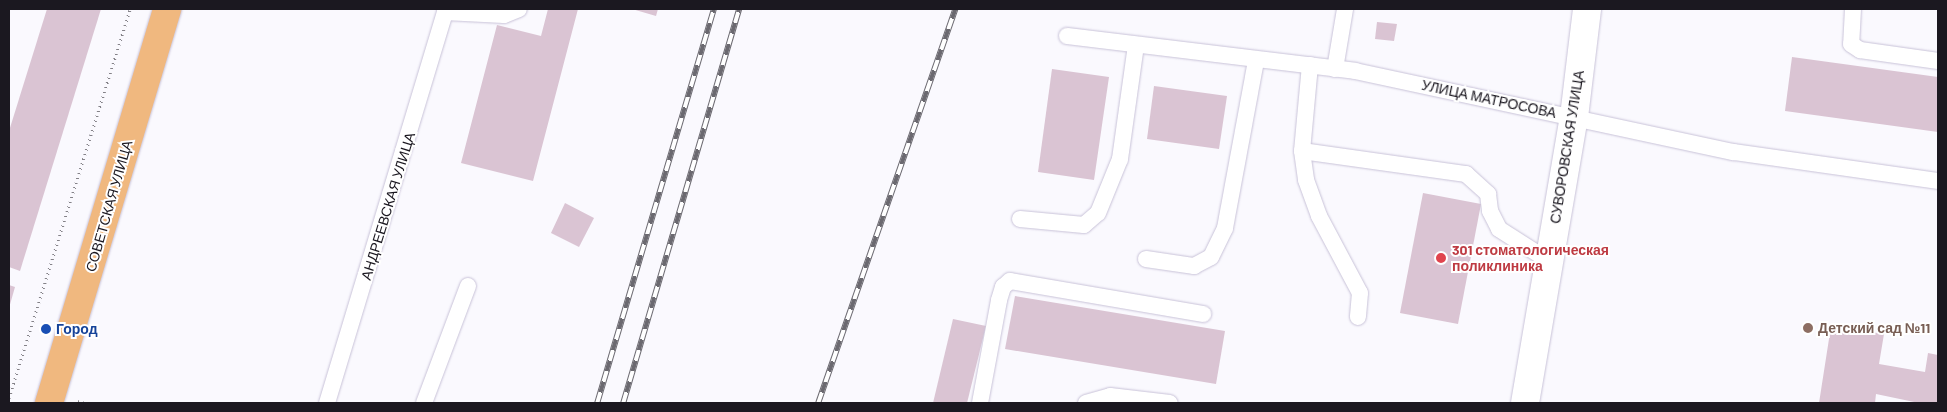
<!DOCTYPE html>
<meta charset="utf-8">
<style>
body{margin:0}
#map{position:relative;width:1947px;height:412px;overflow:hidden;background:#faf9fe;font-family:Barlow,sans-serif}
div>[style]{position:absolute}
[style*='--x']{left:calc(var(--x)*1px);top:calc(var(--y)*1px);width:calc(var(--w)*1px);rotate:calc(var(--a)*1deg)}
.building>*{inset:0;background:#dac4d3}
.path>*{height:3px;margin-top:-1.5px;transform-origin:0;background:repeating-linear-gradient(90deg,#848288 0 1px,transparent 0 5px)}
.roads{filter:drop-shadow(0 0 1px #c8c2d8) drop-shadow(0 0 1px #c8c2d8)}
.service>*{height:16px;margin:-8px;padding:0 8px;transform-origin:8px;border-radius:8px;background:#fff}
.minor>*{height:28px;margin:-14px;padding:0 14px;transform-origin:14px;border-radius:14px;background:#fff}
.primary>*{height:28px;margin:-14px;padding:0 14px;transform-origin:14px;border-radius:14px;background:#f0b87f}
.rail>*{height:5.5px;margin-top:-2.75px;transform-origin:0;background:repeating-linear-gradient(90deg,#fff 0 11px,#6b6970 0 22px);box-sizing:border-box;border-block:1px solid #6b6970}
.dots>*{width:14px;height:14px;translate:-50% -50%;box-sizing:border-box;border:2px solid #fff;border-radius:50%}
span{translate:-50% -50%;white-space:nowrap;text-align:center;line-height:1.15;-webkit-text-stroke:4px #fff;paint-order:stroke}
.street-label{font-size:14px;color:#1b1820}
.health-label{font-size:14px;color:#be3a42;font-weight:700}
.left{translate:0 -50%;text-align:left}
.education-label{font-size:14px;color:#785e54;font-weight:700}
.transit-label{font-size:14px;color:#164399;font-weight:700}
.frame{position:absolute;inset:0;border:10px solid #1b1820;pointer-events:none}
</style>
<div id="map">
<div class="building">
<div style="clip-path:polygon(47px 9px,101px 9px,20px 271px,9px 267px,9px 131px)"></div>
<div style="clip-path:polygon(548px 9px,578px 9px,533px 181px,461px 163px,497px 25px,541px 36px)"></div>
<div style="clip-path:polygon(632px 9px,658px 9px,656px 16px)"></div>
<div style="clip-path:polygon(1377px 22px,1397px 24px,1394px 41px,1375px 39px)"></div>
<div style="clip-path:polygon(1792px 57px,1938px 77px,1938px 132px,1785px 111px)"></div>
<div style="clip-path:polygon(1052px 69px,1109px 77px,1094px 180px,1038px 172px)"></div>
<div style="clip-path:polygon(1154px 86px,1227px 96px,1219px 149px,1147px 139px)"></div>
<div style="clip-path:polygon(1423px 193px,1481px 204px,1458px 324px,1400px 313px)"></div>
<div style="clip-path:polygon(565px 203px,594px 218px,579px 247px,551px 233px)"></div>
<div style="clip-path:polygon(9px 285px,15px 287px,9px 308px)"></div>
<div style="clip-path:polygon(1015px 296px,1225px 331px,1216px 384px,1005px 349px)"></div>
<div style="clip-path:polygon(953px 319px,986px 326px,967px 403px,933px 403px)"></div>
<div style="clip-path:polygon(1831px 326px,1884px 334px,1879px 364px,1925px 372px,1928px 353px,1938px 355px,1938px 403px,1919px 403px,1876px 394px,1875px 403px,1819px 403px)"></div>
</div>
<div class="path">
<div style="--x:9;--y:398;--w:407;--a:-72.7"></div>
<div style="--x:78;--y:401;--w:7;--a:16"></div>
</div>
<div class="roads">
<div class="service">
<div style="--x:1853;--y:9;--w:35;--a:93"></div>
<div style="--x:1851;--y:44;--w:11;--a:34"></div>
<div style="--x:1860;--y:50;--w:79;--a:8"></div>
<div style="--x:445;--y:12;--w:59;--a:2.9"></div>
<div style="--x:504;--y:15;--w:16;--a:-22"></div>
<div style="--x:1067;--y:36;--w:290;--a:6.9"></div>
<div style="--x:1355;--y:71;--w:388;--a:12.1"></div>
<div style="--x:1734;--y:152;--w:206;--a:8.1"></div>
<div style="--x:1310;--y:65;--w:86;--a:95.3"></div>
<div style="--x:1302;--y:151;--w:29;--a:82"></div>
<div style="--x:1306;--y:180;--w:38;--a:70"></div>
<div style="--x:1319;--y:216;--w:87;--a:62"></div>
<div style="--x:1360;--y:293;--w:24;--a:95"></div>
<div style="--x:1335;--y:69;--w:61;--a:-80.5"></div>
<div style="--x:1302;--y:151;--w:166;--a:8"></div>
<div style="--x:1466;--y:174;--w:30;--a:42"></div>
<div style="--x:1488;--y:194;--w:17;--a:83"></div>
<div style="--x:1490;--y:211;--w:20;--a:63"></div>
<div style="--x:1499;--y:229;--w:59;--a:32.6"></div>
<div style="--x:1020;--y:219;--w:64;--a:5.4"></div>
<div style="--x:1084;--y:225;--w:18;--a:-41"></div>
<div style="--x:1098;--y:213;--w:58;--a:-67.8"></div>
<div style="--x:1120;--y:159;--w:115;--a:-82"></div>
<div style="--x:1146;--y:259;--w:49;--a:8.3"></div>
<div style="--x:1194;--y:266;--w:19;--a:-28"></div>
<div style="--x:1211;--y:257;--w:32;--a:-64"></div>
<div style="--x:1225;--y:228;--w:170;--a:-79.5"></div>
<div style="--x:327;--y:403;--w:412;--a:-73.2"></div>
<div style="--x:424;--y:403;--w:125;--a:-69.4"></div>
<div style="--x:980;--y:403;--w:105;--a:-79.5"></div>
<div style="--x:999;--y:300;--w:14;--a:-73"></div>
<div style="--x:1003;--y:287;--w:9;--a:-41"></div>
<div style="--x:1010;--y:281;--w:196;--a:9.7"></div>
<div style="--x:1086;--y:403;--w:25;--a:-16"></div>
<div style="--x:1110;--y:396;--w:60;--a:6.7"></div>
</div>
<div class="minor">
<div style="--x:1525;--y:403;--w:290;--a:-80.3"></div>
<div style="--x:1574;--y:117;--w:109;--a:-83.1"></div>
</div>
<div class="primary">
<div style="--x:49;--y:403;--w:411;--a:-73.3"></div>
</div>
</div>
<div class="rail">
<div style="--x:597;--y:403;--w:411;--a:-73.5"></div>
<div style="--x:623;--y:403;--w:411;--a:-73.6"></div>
<div style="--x:818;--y:403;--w:417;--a:-70.8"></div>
</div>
<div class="dots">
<div style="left:1441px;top:258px;background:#e0444e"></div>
<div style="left:1808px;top:328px;background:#8d6e63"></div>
<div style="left:46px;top:329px;background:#1a4fb4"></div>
</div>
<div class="street-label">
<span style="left:1489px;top:99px;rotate:12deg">УЛИЦА МАТРОСОВА</span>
<span style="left:1567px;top:147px;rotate:-81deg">СУВОРОВСКАЯ УЛИЦА</span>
<span style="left:109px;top:206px;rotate:-74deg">СОВЕТСКАЯ УЛИЦА</span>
<span style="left:388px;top:206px;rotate:-73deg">АНДРЕЕВСКАЯ УЛИЦА</span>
</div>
<div class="health-label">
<span class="left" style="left:1452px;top:258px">301 стоматологическая<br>поликлиника</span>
</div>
<div class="education-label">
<span class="left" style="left:1818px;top:328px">Детский сад №11</span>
</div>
<div class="transit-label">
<span class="left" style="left:56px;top:329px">Город</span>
</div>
<div class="frame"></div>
</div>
